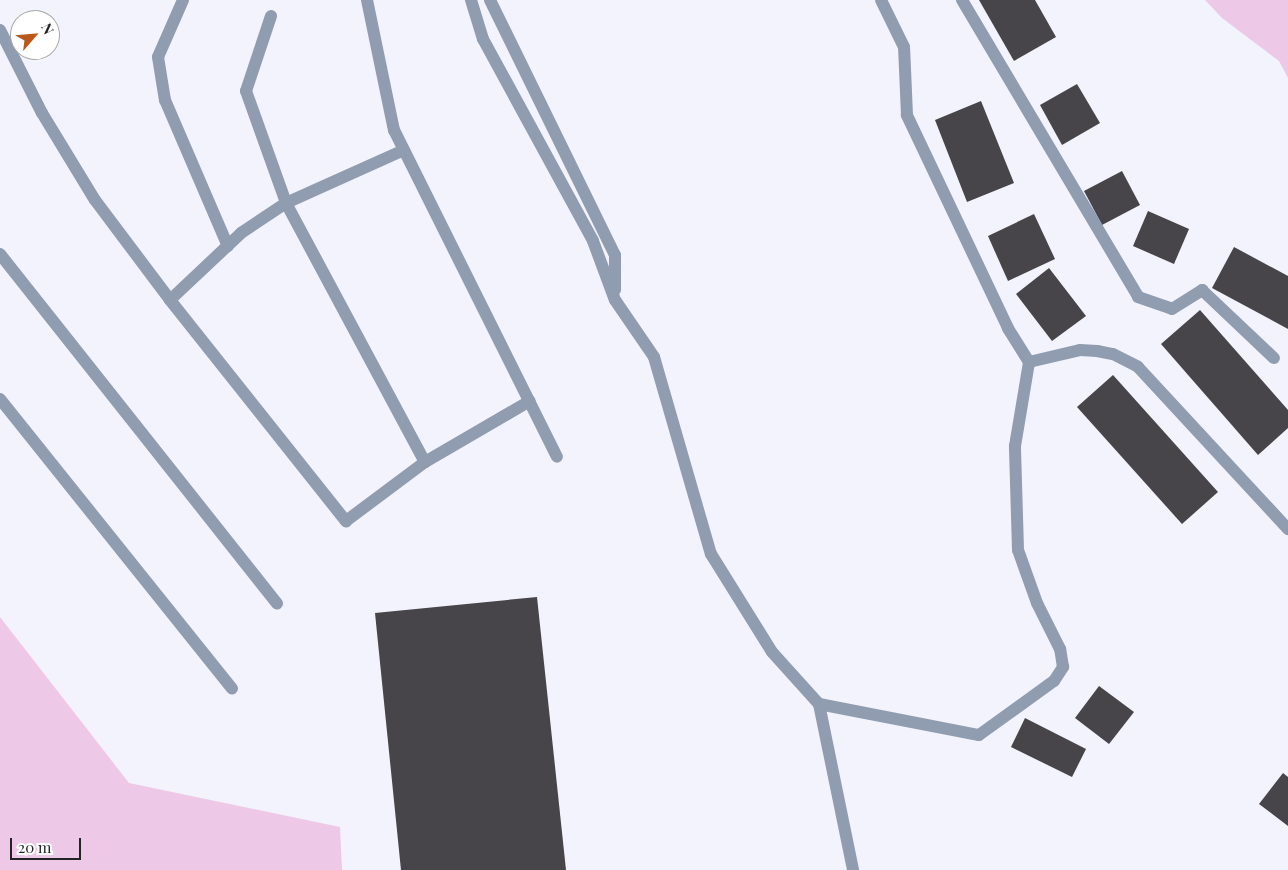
<!DOCTYPE html>
<style>
body{margin:0}
#map{position:relative;width:1288px;height:870px;overflow:hidden;background:#f2f3fc;font-family:"Playfair Display",serif}
div>[style]{position:absolute}
[style*='--x']{left:calc(var(--x)*1px);top:calc(var(--y)*1px);width:calc(var(--w)*1px);rotate:calc(var(--a)*1deg)}
.green>*{inset:0;background:#eec9e7}
.building>*{inset:0;background:#47444a}
.minor>*{height:12px;margin:-6px;padding:0 6px;transform-origin:6px;border-radius:6px;background:#909caf}
.tertiary>*{height:12px;margin:-6px;padding:0 6px;transform-origin:6px;border-radius:6px;background:#909caf}
span{translate:-50% -50%;white-space:nowrap;text-align:center;line-height:1.15;-webkit-text-stroke:5px #fff;paint-order:stroke}
.north{position:absolute;left:10px;top:10px;width:50px;height:50px;box-sizing:border-box;background:#fff;border:1px solid #a7a7a8;border-radius:50%;rotate:63deg;font-size:14px;font-weight:700;line-height:20px;text-align:center;color:#232326}
.north::after{content:'';display:block;margin:auto;width:18px;height:22px;background:#ba581c;clip-path:polygon(50% 0,100% 100%,50% 72%,0 100%)}
.scale{position:absolute;left:10px;top:838px;width:71px;height:22px;box-sizing:border-box;border:2px solid #232326;border-top:0;padding-left:6px;font-size:15px;line-height:18px;white-space:nowrap;color:#232326;-webkit-text-stroke:4px #fff;paint-order:stroke}
</style>
<div id="map">
<div class="green">
<div style="clip-path:polygon(1205px 0,1288px 0,1288px 78px,1279px 61px,1222px 18px)"></div>
<div style="clip-path:polygon(0 617px,129px 783px,340px 827px,342px 870px,0 870px)"></div>
</div>
<div class="building">
<div style="clip-path:polygon(979px 0,1035px 0,1056px 37px,1014px 61px)"></div>
<div style="clip-path:polygon(1077px 84px,1100px 123px,1062px 145px,1040px 105px)"></div>
<div style="clip-path:polygon(981px 101px,1014px 183px,967px 202px,935px 120px)"></div>
<div style="clip-path:polygon(1122px 171px,1140px 205px,1102px 225px,1084px 191px)"></div>
<div style="clip-path:polygon(1148px 211px,1189px 229px,1174px 264px,1133px 246px)"></div>
<div style="clip-path:polygon(1034px 214px,1055px 259px,1008px 281px,988px 236px)"></div>
<div style="clip-path:polygon(1234px 247px,1288px 276px,1288px 329px,1212px 288px)"></div>
<div style="clip-path:polygon(1049px 268px,1086px 316px,1052px 341px,1016px 294px)"></div>
<div style="clip-path:polygon(1200px 310px,1288px 410px,1288px 428px,1258px 455px,1161px 344px)"></div>
<div style="clip-path:polygon(1113px 375px,1218px 492px,1182px 524px,1077px 407px)"></div>
<div style="clip-path:polygon(537px 597px,566px 870px,401px 870px,375px 613px)"></div>
<div style="clip-path:polygon(1099px 686px,1134px 712px,1109px 744px,1075px 718px)"></div>
<div style="clip-path:polygon(1025px 718px,1086px 749px,1072px 777px,1011px 747px)"></div>
<div style="clip-path:polygon(1283px 773px,1288px 777px,1288px 826px,1259px 804px)"></div>
</div>
<div class="minor">
<div style="--x:183;--y:0;--w:62;--a:113.7"></div>
<div style="--x:158;--y:57;--w:44;--a:80.8"></div>
<div style="--x:165;--y:100;--w:159;--a:66.7"></div>
<div style="--x:367;--y:0;--w:133;--a:78.3"></div>
<div style="--x:394;--y:130;--w:365;--a:63.5"></div>
<div style="--x:962;--y:0;--w:345;--a:59.3"></div>
<div style="--x:1138;--y:297;--w:36;--a:19"></div>
<div style="--x:1172;--y:309;--w:36;--a:-32"></div>
<div style="--x:1202;--y:290;--w:99;--a:43.4"></div>
<div style="--x:271;--y:16;--w:79;--a:108.4"></div>
<div style="--x:246;--y:91;--w:119;--a:70.3"></div>
<div style="--x:286;--y:203;--w:294;--a:61.8"></div>
<div style="--x:0;--y:30;--w:93;--a:63.2"></div>
<div style="--x:42;--y:113;--w:102;--a:58.7"></div>
<div style="--x:95;--y:200;--w:125;--a:53.1"></div>
<div style="--x:170;--y:300;--w:283;--a:51.5"></div>
<div style="--x:346;--y:521;--w:99;--a:-36.8"></div>
<div style="--x:425;--y:462;--w:121;--a:-30.2"></div>
<div style="--x:0;--y:254;--w:446;--a:51.6"></div>
<div style="--x:170;--y:300;--w:98;--a:-43.3"></div>
<div style="--x:241;--y:233;--w:54;--a:-33.7"></div>
<div style="--x:286;--y:203;--w:129;--a:-24.2"></div>
<div style="--x:1029;--y:362;--w:52;--a:-13.2"></div>
<div style="--x:1080;--y:350;--w:17;--a:3"></div>
<div style="--x:1097;--y:351;--w:16;--a:11"></div>
<div style="--x:1113;--y:354;--w:28;--a:27"></div>
<div style="--x:1138;--y:367;--w:221;--a:47.2"></div>
<div style="--x:0;--y:399;--w:371;--a:51.3"></div>
<div style="--x:819;--y:704;--w:163;--a:11"></div>
<div style="--x:979;--y:735;--w:92;--a:-35.8"></div>
<div style="--x:1054;--y:681;--w:17;--a:-57"></div>
<div style="--x:1063;--y:667;--w:18;--a:-99"></div>
<div style="--x:1060;--y:649;--w:51;--a:-116.6"></div>
<div style="--x:1037;--y:603;--w:56;--a:-109.7"></div>
<div style="--x:1018;--y:550;--w:104;--a:-91.7"></div>
<div style="--x:1015;--y:446;--w:85;--a:-80.5"></div>
<div style="--x:1029;--y:362;--w:40;--a:-122"></div>
<div style="--x:1008;--y:328;--w:236;--a:-115.4"></div>
<div style="--x:907;--y:115;--w:68;--a:-92.5"></div>
<div style="--x:904;--y:47;--w:52;--a:-116.1"></div>
</div>
<div class="tertiary">
<div style="--x:471;--y:0;--w:41;--a:72.9"></div>
<div style="--x:483;--y:39;--w:230;--a:61.4"></div>
<div style="--x:593;--y:241;--w:63;--a:69.6"></div>
<div style="--x:615;--y:300;--w:69;--a:55.6"></div>
<div style="--x:654;--y:357;--w:205;--a:73.9"></div>
<div style="--x:711;--y:554;--w:115;--a:58.1"></div>
<div style="--x:772;--y:652;--w:70;--a:47.9"></div>
<div style="--x:819;--y:704;--w:169;--a:78.4"></div>
<div style="--x:490;--y:0;--w:284;--a:63.9"></div>
<div style="--x:615;--y:255;--w:35;--a:90"></div>
</div>
<div class="north">N</div>
<div class="scale">20 m</div>
</div>
